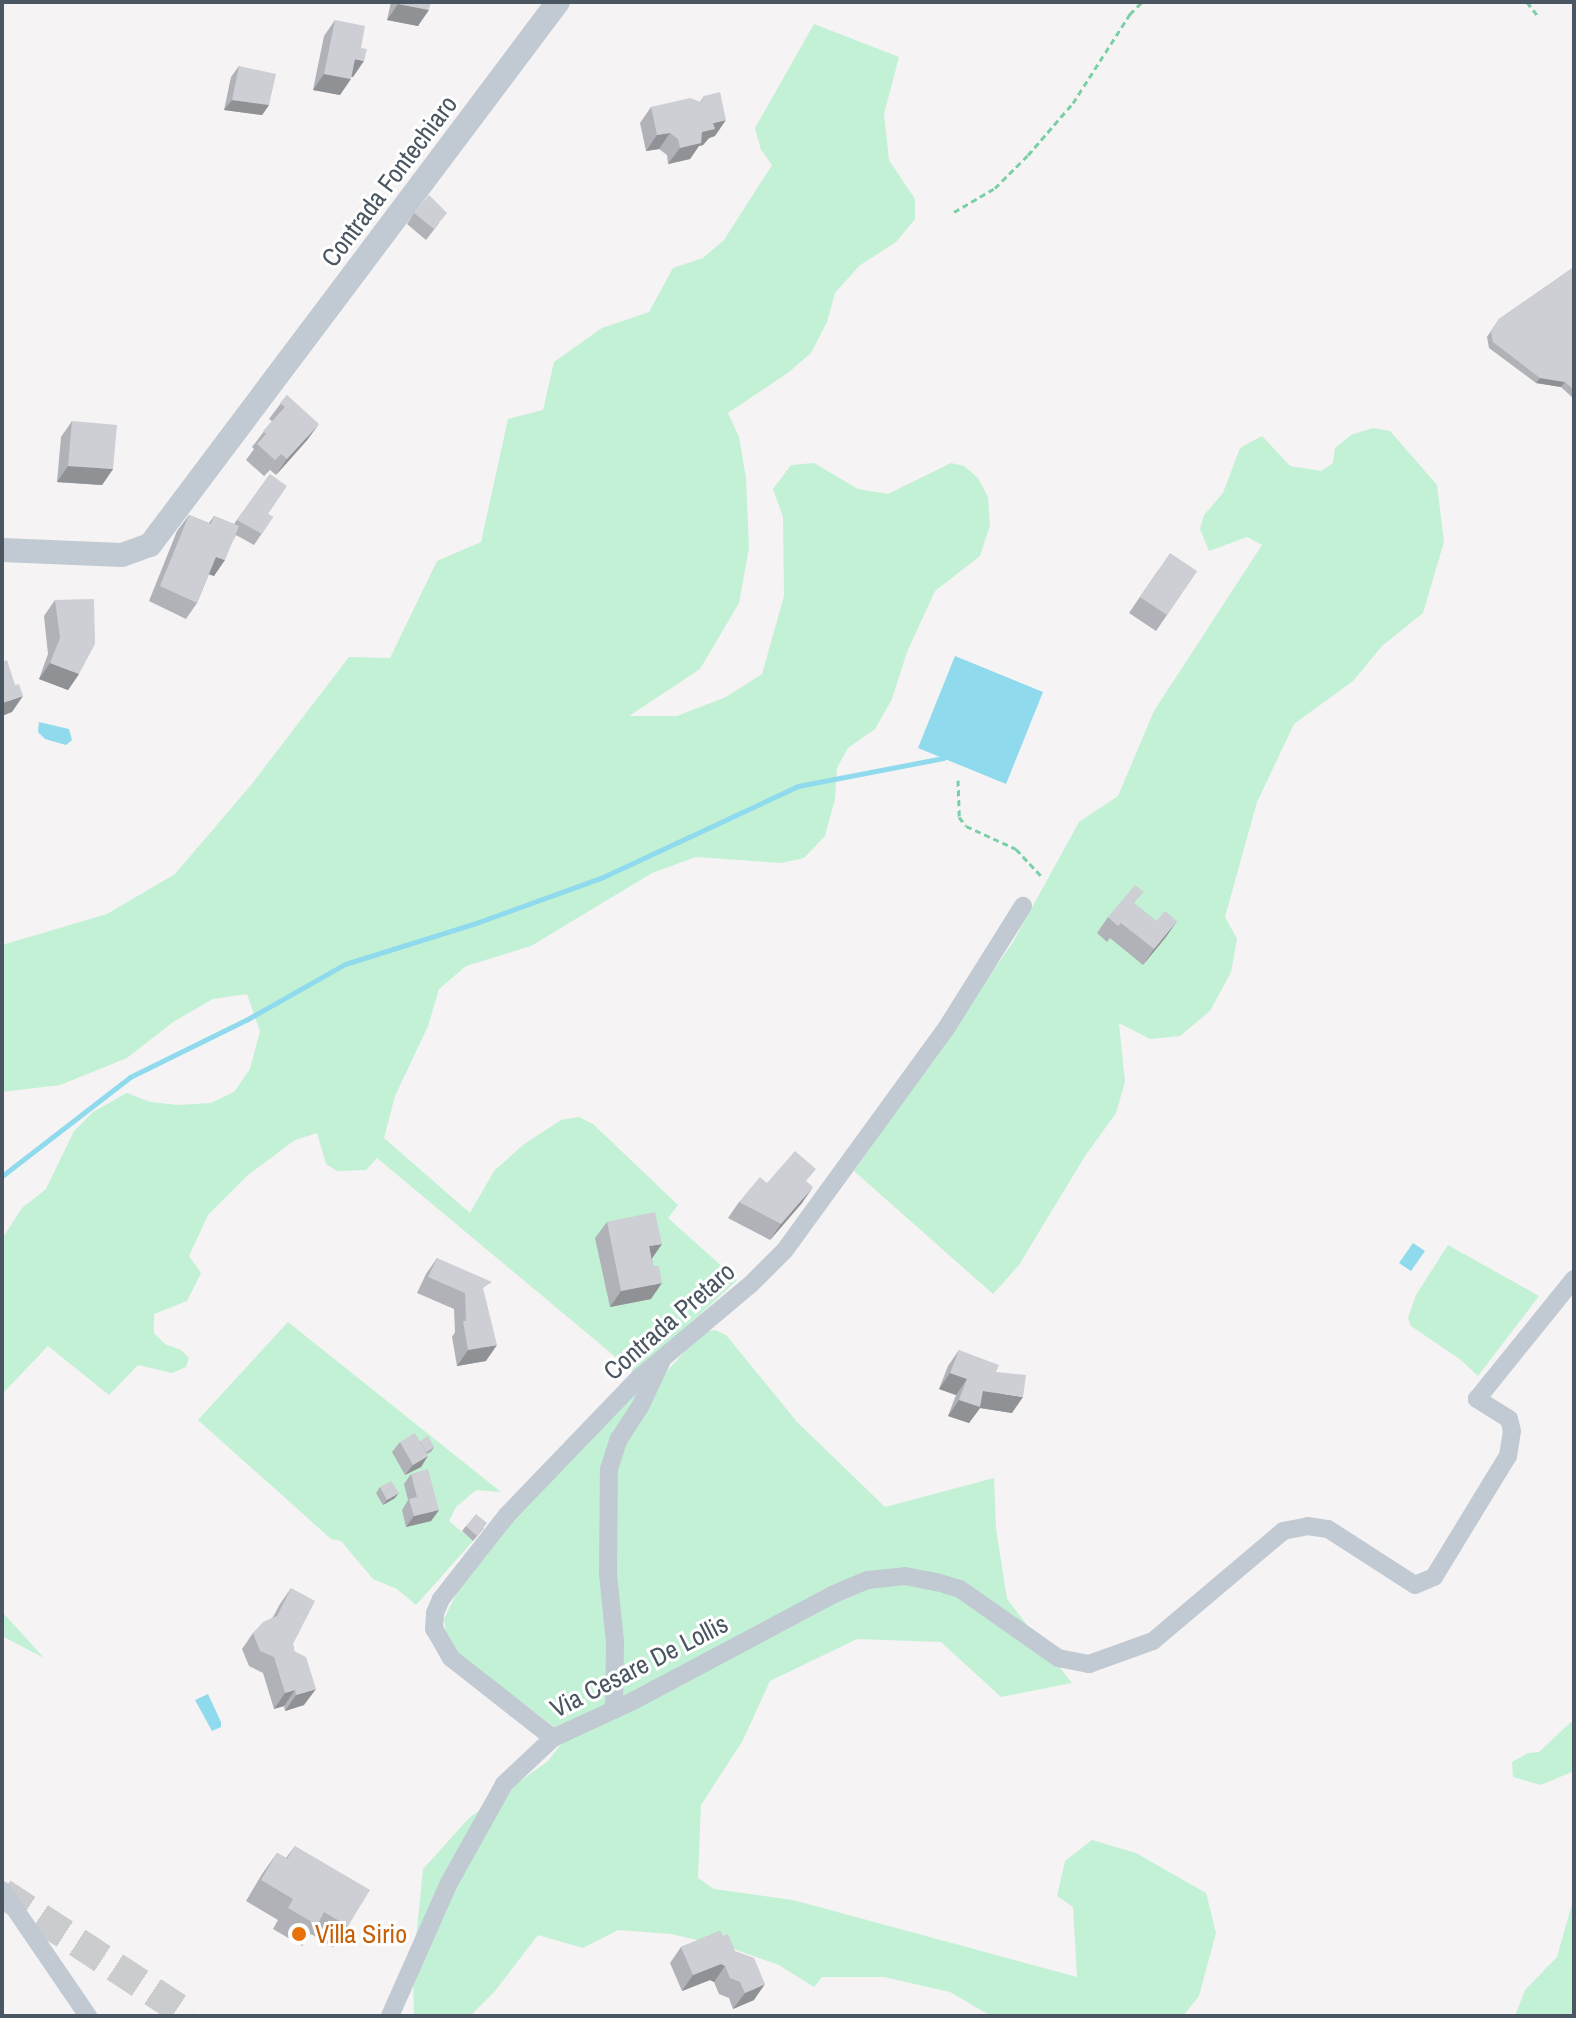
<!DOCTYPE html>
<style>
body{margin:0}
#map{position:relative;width:1576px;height:2018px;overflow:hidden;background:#f5f3f3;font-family:"Archivo Narrow",sans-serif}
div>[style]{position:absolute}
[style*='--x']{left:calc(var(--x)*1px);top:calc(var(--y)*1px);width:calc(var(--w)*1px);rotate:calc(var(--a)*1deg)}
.green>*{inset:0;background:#c3f1d5}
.water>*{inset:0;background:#90daee}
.stream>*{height:5px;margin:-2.5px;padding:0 2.5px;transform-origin:2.5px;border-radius:2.5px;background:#90daee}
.trunk-tunnel>*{height:30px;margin-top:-15px;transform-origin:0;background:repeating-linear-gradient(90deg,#caccce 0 30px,transparent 0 45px)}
.path>*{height:3px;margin-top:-1.5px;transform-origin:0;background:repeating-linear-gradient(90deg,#7ad0a6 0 6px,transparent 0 10px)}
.minor>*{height:18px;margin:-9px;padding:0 9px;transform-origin:9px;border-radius:9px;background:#c1cad2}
.tertiary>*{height:24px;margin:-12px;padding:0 12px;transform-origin:12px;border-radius:12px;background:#c1cad2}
.wall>*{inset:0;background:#b0b2b7}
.shaded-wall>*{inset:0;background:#909195}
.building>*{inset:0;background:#cdcfd5}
.dots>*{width:22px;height:22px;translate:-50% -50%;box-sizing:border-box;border:4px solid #fff;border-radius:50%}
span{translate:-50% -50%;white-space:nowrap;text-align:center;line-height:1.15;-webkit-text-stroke:6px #fff;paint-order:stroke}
.street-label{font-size:26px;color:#4a5661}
.food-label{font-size:26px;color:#c56008}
.left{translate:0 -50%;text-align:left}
.frame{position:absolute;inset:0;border:4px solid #4a5661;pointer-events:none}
</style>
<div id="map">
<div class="green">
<div style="clip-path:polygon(814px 24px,899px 57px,884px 114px,889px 160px,915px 199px,915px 219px,896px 242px,859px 266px,835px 293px,827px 322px,811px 353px,789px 372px,728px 413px,739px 437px,746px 478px,749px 548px,739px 603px,700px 669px,629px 716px,677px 716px,726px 697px,762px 674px,784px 596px,783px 517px,773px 489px,791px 465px,814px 463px,858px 489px,888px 494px,951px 463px,964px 466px,978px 478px,988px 497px,990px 525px,980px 556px,935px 591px,907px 652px,892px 699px,875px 729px,848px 748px,837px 768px,835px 799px,825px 836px,804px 858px,781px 863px,696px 857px,652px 873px,531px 946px,466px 966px,439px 989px,428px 1026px,395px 1096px,384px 1138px,470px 1213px,494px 1171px,523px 1145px,561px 1120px,579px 1117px,593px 1124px,678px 1205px,668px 1218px,737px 1280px,636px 1374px,377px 1158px,366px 1170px,337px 1171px,326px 1164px,317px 1133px,295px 1140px,248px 1175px,208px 1215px,189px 1256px,201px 1273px,187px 1301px,154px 1314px,154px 1333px,165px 1344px,181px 1350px,189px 1358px,186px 1367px,172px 1373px,138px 1365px,109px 1395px,48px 1346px,2px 1394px,2px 1239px,22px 1208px,46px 1189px,74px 1131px,93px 1112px,127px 1093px,150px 1102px,178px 1105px,211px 1103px,234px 1092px,250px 1069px,260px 1031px,247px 994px,213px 999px,173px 1022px,127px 1058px,60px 1085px,2px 1092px,2px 945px,107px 914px,175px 874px,251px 785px,349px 657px,390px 658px,437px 561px,481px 542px,508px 419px,543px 410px,554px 362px,602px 328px,649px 312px,673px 268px,703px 258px,724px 240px,772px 165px,761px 150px,755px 128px)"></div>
<div style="clip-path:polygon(1373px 428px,1390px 431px,1437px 485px,1444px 542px,1423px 613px,1382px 646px,1353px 681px,1294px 724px,1257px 802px,1225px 917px,1237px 939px,1231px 972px,1210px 1011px,1180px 1036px,1150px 1039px,1119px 1023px,1125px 1082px,1116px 1113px,1085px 1156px,1019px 1265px,993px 1294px,854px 1171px,1013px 942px,1079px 822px,1118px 796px,1154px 711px,1262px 545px,1247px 537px,1209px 551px,1200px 529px,1204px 515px,1223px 493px,1240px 448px,1262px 436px,1290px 466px,1321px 471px,1333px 463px,1335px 448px,1351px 435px)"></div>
<div style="clip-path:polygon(1448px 1245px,1539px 1296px,1478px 1376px,1461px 1360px,1411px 1326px,1408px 1318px,1416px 1295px)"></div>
<div style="clip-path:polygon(288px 1322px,501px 1492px,476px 1490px,456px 1507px,449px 1521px,473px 1541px,416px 1605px,397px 1589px,373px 1579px,341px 1541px,331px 1539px,198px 1420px)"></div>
<div style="clip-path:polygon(715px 1330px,726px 1335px,797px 1422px,885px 1507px,994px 1478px,996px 1528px,1007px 1599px,1072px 1683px,1001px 1697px,941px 1642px,857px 1639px,770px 1681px,743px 1740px,701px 1805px,698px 1878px,714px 1889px,793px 1900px,1077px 1977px,1073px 1907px,1057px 1896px,1065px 1861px,1092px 1840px,1136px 1853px,1206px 1893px,1216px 1933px,1199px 1996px,1183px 2016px,991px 2016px,950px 1992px,884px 1977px,822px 1977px,814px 1987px,779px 1965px,728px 1947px,671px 1934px,618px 1930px,583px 1948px,538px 1935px,495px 1991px,470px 2016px,414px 2016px,413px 1969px,423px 1869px,469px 1818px,548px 1761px,579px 1721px,558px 1730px,448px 1646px,444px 1619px,459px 1588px,507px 1526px,646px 1381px,652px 1388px,702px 1332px)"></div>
<div style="clip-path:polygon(2px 1612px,17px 1628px,44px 1658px,2px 1636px)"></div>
<div style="clip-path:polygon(1571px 1722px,1574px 1724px,1574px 1771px,1541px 1785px,1513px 1777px,1512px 1762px,1528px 1753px,1539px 1752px)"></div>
<div style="clip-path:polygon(1574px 1897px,1574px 2016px,1515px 2016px,1525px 1990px,1557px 1957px)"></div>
</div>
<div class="water">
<div style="clip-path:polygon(955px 656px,1043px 692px,1006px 784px,918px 748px)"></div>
<div style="clip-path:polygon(39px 722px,69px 729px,72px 740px,66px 745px,45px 739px,38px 732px)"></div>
<div style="clip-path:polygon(1413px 1243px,1425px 1251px,1411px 1271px,1399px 1263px)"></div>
<div style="clip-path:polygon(208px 1694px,221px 1722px,221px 1727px,212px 1731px,195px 1700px)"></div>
</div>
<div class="stream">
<div style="--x:2;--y:1176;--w:162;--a:-37.7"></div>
<div style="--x:130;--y:1077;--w:129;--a:-26.2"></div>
<div style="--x:246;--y:1020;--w:114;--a:-29.5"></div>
<div style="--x:345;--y:964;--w:137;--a:-17.4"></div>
<div style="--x:476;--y:923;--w:135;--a:-19.9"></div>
<div style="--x:603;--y:877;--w:215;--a:-25"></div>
<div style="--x:798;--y:786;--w:148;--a:-10.9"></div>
</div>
<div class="trunk-tunnel">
<div style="--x:2;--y:1893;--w:225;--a:33.2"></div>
</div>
<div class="path">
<div style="--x:1527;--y:2;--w:16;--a:52"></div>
<div style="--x:954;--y:212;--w:48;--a:-30.3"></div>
<div style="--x:995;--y:188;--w:47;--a:-45"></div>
<div style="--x:1028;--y:155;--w:69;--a:-49.1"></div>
<div style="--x:1073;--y:103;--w:106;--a:-57.4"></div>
<div style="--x:1130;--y:14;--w:17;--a:-45"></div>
<div style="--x:958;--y:780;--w:37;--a:88"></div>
<div style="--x:959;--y:817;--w:11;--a:52"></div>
<div style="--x:966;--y:826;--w:55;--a:24.7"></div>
<div style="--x:1016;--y:849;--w:37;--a:47"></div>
</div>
<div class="minor">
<div style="--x:614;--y:1709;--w:67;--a:-89.1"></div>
<div style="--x:615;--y:1642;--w:68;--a:-95.9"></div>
<div style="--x:608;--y:1574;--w:105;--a:-89.5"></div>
<div style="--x:609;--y:1469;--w:32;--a:-72"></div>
<div style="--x:619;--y:1439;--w:38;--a:-57"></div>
<div style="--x:640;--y:1407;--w:52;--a:-64.9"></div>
<div style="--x:553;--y:1738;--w:130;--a:-141.9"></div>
<div style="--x:451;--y:1658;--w:34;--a:-120"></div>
<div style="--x:434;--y:1629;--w:16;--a:-86"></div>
<div style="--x:435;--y:1613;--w:15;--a:-67"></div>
<div style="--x:441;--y:1599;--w:107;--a:-51.8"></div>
<div style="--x:507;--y:1515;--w:190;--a:-46.1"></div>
<div style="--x:639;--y:1378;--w:146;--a:-40"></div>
<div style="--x:751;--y:1284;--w:48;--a:-45"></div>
<div style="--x:785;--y:1250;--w:276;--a:-54"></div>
<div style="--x:947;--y:1027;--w:143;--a:-57.9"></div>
<div style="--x:2;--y:1890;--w:153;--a:55.7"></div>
<div style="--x:390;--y:2016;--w:145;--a:-66.1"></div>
<div style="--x:449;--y:1883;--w:113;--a:-60.9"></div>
<div style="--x:504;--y:1784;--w:67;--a:-43.2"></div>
<div style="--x:553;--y:1738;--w:88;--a:-24.8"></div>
<div style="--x:633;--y:1701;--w:225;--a:-28"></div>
<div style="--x:832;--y:1595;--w:39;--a:-23"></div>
<div style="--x:868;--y:1580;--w:37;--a:-6"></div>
<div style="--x:905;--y:1576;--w:33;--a:11"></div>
<div style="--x:937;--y:1582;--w:24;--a:17"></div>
<div style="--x:960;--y:1589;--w:120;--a:35.1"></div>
<div style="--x:1058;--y:1658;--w:32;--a:11"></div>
<div style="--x:1089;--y:1664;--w:68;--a:-19.8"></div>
<div style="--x:1153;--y:1641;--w:170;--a:-40.2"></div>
<div style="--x:1283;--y:1531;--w:25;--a:-11"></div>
<div style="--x:1308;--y:1526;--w:20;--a:9"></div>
<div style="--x:1328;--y:1529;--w:103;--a:32.8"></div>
<div style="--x:1415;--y:1585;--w:21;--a:-23"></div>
<div style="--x:1434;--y:1577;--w:142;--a:-58.6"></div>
<div style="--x:1508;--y:1456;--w:25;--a:-81"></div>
<div style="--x:1512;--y:1431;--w:12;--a:-104"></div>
<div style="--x:1509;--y:1419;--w:38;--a:-148"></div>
<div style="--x:1477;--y:1399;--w:154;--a:-51.1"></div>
</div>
<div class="tertiary">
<div style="--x:2;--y:550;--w:120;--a:2.4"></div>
<div style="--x:122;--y:555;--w:30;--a:-20"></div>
<div style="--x:150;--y:545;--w:679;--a:-53.08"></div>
</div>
<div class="wall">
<div style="clip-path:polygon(391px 2px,431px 2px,418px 26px,387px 20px)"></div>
<div style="clip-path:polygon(335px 20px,353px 77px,351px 77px,340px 95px,313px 90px,324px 36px)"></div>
<div style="clip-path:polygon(239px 66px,269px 105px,262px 115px,224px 110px,231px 77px)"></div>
<div style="clip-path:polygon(704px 96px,715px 136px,709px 138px,703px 145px,699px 146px,690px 159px,668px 164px,667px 155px,659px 149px,646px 151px,640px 123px,651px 107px,700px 102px)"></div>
<div style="clip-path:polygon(414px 213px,439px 223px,426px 240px,407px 224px)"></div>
<div style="clip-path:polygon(1574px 267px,1574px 399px,1561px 387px,1536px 383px,1489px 348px,1487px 337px,1499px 319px)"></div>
<div style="clip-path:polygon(287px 395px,308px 439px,276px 475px,270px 470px,264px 476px,246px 460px,254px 449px,252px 447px,272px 421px,269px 419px)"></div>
<div style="clip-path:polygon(72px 421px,113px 469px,102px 485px,57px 482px,61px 437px)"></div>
<div style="clip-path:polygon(270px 474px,268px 514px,273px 517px,254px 545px,236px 535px,214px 576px,209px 574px,197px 603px,186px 619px,149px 601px,177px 531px,189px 515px,209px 523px,214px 516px,234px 524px)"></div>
<div style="clip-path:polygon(1159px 569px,1197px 571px,1156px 631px,1129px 613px)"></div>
<div style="clip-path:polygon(55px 600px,79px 674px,68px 690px,39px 679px,48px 654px,44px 616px)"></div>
<div style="clip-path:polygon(1135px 904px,1156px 921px,1177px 921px,1143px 965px,1110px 938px,1107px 942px,1097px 933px,1108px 917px)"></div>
<div style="clip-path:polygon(807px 1182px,802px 1203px,770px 1240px,728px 1218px,739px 1202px,767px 1183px)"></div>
<div style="clip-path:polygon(607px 1222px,652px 1258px,653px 1266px,651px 1299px,610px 1307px,595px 1238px)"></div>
<div style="clip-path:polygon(437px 1258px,484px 1293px,486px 1361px,457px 1366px,452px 1337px,455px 1332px,454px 1309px,417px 1293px,426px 1274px)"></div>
<div style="clip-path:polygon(959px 1350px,996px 1372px,1012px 1413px,980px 1408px,969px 1423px,948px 1416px,956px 1395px,939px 1389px,948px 1366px)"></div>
<div style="clip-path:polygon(420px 1441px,434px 1447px,431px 1452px,427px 1454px,421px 1467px,405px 1475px,392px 1452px,400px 1442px)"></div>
<div style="clip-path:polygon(411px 1474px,439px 1510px,431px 1521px,406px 1527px,402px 1510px,408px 1500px,404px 1484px)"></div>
<div style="clip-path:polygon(380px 1487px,395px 1498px,383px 1505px,376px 1493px)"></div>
<div style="clip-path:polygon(466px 1526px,484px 1528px,473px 1541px,462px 1531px)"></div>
<div style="clip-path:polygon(291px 1588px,293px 1644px,304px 1705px,285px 1711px,284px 1706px,274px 1709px,263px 1673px,249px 1666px,242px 1649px,253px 1633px,273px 1617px,280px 1604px)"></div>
<div style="clip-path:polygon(295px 1846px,348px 1926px,333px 1947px,311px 1934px,302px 1946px,273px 1929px,278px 1920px,246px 1901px,262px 1874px,277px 1853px,286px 1858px)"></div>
<div style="clip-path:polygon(720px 1931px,754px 2000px,733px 2009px,729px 1998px,719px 1994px,714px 1982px,710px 1980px,682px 1991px,670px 1963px,681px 1947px)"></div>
</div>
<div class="shaded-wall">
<div style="clip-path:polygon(398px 4px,429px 10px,418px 26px,387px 20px)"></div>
<div style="clip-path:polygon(355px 59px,364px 61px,353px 77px,344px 75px)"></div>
<div style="clip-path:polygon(324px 74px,351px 79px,340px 95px,313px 90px)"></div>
<div style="clip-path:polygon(232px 100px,269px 105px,262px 115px,224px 110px)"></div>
<div style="clip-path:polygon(726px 120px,715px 136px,709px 138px,703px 145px,699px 146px,690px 159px,668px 164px,680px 148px,713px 123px)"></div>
<div style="clip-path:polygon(670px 133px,659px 149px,646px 151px,657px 135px)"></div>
<div style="clip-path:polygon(1540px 378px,1565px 382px,1561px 387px,1536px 383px)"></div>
<div style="clip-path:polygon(319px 424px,308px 439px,276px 475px,287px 459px)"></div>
<div style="clip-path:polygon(68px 466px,113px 469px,102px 485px,57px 482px)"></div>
<div style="clip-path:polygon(216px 557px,225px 560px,214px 576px,205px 573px)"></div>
<div style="clip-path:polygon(50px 663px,79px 674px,68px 690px,39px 679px)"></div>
<div style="clip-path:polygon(23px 696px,12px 712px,2px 716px,2px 703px)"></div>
<div style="clip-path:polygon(1177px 921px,1166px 937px,1143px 965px,1154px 949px)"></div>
<div style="clip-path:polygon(813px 1187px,802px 1203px,770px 1240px,781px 1224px)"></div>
<div style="clip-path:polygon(662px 1244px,651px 1260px,649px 1246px)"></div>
<div style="clip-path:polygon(662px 1283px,651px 1299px,610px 1307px,621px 1291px)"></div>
<div style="clip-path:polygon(497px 1345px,486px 1361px,457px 1366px,468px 1350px)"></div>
<div style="clip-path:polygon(950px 1373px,967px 1379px,956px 1395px,939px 1389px)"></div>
<div style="clip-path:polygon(983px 1391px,1023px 1397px,1012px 1413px,980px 1408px,969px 1423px,948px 1416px,959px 1400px)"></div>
<div style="clip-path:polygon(428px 1456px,421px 1467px,405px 1475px,413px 1465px)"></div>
<div style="clip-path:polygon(399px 1493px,395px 1498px,383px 1505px,387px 1500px)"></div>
<div style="clip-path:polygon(439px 1510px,431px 1521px,406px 1527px,414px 1516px)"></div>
<div style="clip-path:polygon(316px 1689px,304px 1705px,285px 1711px,296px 1695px)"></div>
<div style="clip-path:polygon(295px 1690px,284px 1706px,274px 1709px,285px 1693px)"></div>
<div style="clip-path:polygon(721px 1964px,725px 1966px,714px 1982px,710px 1980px,682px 1991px,693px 1975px)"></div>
<div style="clip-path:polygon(765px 1984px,754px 2000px,733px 2009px,745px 1993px)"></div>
</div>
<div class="building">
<div style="clip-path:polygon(398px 2px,431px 2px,429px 10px,398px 4px)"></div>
<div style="clip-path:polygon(335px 20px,365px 26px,361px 48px,367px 49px,364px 61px,355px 59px,351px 79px,324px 74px)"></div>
<div style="clip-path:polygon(239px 66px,276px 74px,269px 105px,232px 100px)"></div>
<div style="clip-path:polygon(720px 92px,726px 120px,713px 123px,715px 129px,702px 132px,701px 143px,680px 148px,678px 139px,670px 133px,657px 135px,651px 107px,690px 98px,701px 102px,704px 96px)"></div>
<div style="clip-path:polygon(429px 195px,447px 213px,434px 229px,414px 213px)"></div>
<div style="clip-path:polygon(1574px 267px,1574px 390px,1565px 382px,1540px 378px,1493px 342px,1491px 332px,1499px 319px)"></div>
<div style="clip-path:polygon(287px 395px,319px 424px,287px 459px,281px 454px,275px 460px,257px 444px,266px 434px,263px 431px,285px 407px,280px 403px)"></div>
<div style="clip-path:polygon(72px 421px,117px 425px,113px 469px,68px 466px)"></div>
<div style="clip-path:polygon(270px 474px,287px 486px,268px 514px,273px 517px,262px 534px,237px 520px)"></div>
<div style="clip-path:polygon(189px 515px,211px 524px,214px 516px,239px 526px,225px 560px,216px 557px,197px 603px,160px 586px)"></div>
<div style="clip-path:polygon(1170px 553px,1197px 571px,1167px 615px,1140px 597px)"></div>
<div style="clip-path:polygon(94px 599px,95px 644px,79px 674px,50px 663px,60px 638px,55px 600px)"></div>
<div style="clip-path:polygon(7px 660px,15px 685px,19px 684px,23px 696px,2px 703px,2px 662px)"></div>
<div style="clip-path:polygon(1135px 885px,1144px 892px,1134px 903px,1156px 921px,1165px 911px,1177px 921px,1154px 949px,1121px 923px,1118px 926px,1108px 917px)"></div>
<div style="clip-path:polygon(795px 1151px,816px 1169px,806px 1181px,813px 1187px,781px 1224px,739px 1202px,760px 1177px,767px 1183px)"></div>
<div style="clip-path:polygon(655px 1212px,662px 1244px,649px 1246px,653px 1266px,659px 1266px,662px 1283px,621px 1291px,607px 1222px)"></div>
<div style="clip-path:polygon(437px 1258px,492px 1282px,483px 1288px,497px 1345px,468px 1350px,463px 1321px,466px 1321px,465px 1293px,428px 1277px)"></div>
<div style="clip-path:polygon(959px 1350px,999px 1365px,996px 1372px,1026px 1375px,1023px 1397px,983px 1391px,980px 1407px,959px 1400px,967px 1379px,950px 1373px)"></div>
<div style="clip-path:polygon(415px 1433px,428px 1456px,413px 1465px,400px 1442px)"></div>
<div style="clip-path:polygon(428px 1436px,434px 1447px,426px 1452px,420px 1441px)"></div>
<div style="clip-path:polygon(428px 1469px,439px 1510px,414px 1516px,409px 1499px,417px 1497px,411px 1474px)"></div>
<div style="clip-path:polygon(391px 1481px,399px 1493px,387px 1500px,380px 1487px)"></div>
<div style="clip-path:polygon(476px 1514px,487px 1523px,477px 1536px,466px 1526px)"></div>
<div style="clip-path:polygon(291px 1588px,315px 1601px,293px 1644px,294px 1651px,306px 1657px,316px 1689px,296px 1695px,295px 1690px,285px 1693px,274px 1657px,260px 1651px,253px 1633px,263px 1622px,277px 1616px)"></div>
<div style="clip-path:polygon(295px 1846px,370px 1890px,348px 1926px,324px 1912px,317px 1925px,288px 1908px,293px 1899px,261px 1880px,277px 1853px,287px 1859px)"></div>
<div style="clip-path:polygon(720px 1931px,723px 1936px,728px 1934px,735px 1951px,754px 1958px,765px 1984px,745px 1993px,740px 1982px,730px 1978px,725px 1966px,721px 1964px,693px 1975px,681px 1947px)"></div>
</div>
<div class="dots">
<div style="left:299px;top:1934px;background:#e8710a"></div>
</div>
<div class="street-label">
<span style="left:389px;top:181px;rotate:-53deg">Contrada Fontechiaro</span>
<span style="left:669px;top:1321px;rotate:-41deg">Contrada Pretaro</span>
<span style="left:639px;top:1666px;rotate:-27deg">Via Cesare De Lollis</span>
</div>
<div class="food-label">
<span class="left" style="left:315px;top:1934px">Villa Sirio</span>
</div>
<div class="frame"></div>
</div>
